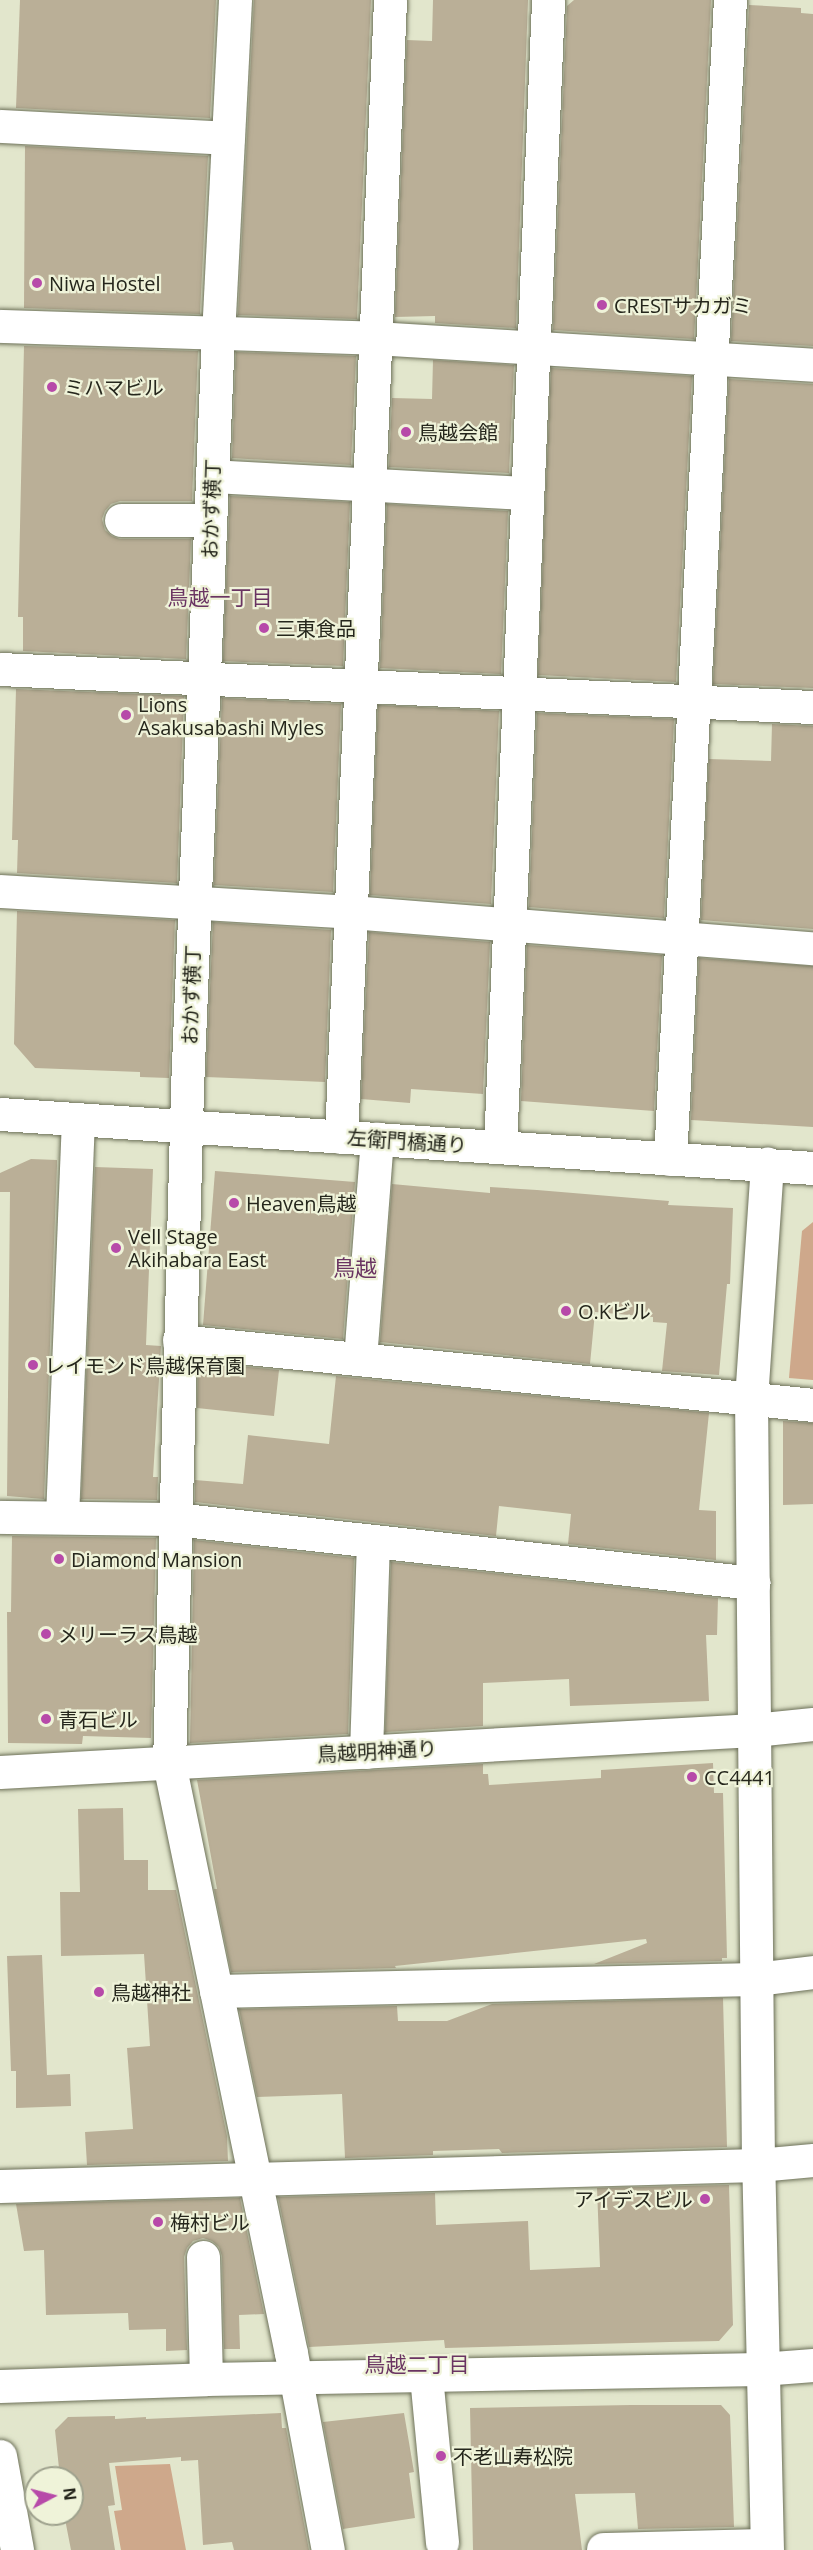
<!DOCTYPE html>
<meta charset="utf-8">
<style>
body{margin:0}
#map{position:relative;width:813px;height:2550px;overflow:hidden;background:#e2e6cc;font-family:"Open Sans","Noto Sans JP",sans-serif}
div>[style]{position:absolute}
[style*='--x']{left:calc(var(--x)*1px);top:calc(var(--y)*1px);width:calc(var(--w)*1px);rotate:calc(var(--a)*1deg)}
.green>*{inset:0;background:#cea88b}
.building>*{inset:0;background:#baaf97}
.roads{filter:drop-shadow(0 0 2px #6d7159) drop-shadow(0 0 2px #6d7159)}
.minor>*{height:33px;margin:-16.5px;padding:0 16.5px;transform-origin:16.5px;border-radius:16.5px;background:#fff}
.major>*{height:33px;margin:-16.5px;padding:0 16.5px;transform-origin:16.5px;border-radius:16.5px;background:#fff}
.dots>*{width:16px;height:16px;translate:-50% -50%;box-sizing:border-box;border:3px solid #eff3d9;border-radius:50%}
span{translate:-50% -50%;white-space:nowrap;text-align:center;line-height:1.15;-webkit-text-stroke:4.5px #eff3d9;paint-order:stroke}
.poi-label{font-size:20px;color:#25261c}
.left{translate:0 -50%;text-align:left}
.right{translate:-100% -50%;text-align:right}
.street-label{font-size:20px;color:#25261c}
.neighbourhood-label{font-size:21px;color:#6a3462}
.quarter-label{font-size:22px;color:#6a3462}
.north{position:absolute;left:24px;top:2466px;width:60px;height:60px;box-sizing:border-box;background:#eff3d9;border:2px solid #9ea18d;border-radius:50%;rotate:83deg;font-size:16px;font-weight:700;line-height:24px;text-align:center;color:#25261c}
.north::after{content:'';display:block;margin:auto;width:21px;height:27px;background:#b74aa9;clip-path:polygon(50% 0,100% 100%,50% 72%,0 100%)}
</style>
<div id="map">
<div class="green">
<div style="clip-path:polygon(813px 1222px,813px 1380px,789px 1378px,802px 1231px)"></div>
<div style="clip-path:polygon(170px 2464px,186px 2550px,121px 2550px,114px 2511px,122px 2510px,115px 2466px)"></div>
</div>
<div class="building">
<div style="clip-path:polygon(20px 0,216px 0,210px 118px,16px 108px)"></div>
<div style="clip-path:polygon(254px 0,371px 0,357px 319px,238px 315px)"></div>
<div style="clip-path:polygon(433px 0,528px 0,516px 328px,435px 323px,435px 316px,395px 317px,407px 40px,432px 41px)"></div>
<div style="clip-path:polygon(574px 0,711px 0,694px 339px,553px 330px,567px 6px)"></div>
<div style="clip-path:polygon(749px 5px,801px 8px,801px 13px,813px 14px,813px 346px,731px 341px)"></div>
<div style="clip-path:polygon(25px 146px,208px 156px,200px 314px,24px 308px)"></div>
<div style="clip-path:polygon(24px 346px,198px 351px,192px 501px,120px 501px,111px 504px,105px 511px,102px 519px,105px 530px,112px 536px,120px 539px,191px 539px,186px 659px,23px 651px,23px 617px,18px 617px)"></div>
<div style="clip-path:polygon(236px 352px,356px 356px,351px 465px,232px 458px)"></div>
<div style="clip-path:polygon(433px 360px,514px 365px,509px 473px,389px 467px,392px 398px,432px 399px)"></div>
<div style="clip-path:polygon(551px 368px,692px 376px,676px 682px,538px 675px)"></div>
<div style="clip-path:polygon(729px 379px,813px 384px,813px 688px,713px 684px)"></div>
<div style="clip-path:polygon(230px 496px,350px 502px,343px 666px,223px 661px)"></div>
<div style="clip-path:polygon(387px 504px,508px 511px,501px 674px,380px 668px)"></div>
<div style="clip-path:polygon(16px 689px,184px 696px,177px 883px,17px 873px,18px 840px,12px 840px)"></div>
<div style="clip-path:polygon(222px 698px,341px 704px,333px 892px,214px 885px)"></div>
<div style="clip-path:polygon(378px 705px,499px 711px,491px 904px,370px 895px)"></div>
<div style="clip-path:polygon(537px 713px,674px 719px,664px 918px,529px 907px)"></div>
<div style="clip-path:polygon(772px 724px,813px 726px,813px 929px,701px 920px,709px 759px,771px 761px)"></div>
<div style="clip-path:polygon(17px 911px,175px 920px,169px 1078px,140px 1077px,140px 1072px,35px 1068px,14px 1044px)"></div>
<div style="clip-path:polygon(213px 922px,331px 930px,325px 1082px,206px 1077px)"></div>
<div style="clip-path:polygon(369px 932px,490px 942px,483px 1094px,411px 1089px,410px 1103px,361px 1099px)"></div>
<div style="clip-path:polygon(527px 945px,662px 955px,654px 1111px,521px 1101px)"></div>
<div style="clip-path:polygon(699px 958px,813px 966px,813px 1127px,691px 1120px)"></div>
<div style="clip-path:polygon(31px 1159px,57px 1160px,57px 1166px,44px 1499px,7px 1496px,10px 1192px,0 1192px,0 1173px)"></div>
<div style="clip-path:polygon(95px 1167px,153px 1169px,146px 1345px,161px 1346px,153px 1477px,158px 1477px,157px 1500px,81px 1499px)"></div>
<div style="clip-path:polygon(215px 1171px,355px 1182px,343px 1339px,203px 1325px)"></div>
<div style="clip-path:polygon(392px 1184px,490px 1193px,490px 1187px,537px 1190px,669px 1201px,668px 1205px,733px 1208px,730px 1284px,727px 1284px,719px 1375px,662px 1371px,667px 1323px,653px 1322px,653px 1317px,595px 1312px,590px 1364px,380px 1342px)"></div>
<div style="clip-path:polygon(198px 1362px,279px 1370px,274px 1416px,197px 1408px)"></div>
<div style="clip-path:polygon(336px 1376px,709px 1413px,699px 1510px,716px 1511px,716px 1560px,568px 1544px,571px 1514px,499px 1506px,496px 1536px,195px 1502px,195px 1480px,243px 1484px,248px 1435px,329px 1444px)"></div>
<div style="clip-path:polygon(783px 1421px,813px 1423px,813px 1504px,783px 1505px)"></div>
<div style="clip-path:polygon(12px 1536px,156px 1538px,151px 1738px,83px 1736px,82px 1744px,8px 1743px,7px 1612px,11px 1612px)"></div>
<div style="clip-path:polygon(194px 1540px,354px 1558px,348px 1734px,190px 1743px)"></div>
<div style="clip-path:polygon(391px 1562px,718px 1598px,717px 1635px,706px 1635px,709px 1701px,570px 1706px,569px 1679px,483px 1683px,483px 1726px,385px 1732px)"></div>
<div style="clip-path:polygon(713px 1763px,714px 1793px,723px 1793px,727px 1958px,722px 1958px,722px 1961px,594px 1964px,647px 1943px,646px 1939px,395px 1966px,396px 1968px,231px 1972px,214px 1889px,217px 1889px,197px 1780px,483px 1764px,483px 1774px,488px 1774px,489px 1785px,601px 1778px,601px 1770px)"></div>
<div style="clip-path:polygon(123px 1808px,124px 1860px,148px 1860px,148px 1890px,176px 1890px,227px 2136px,228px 2161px,87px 2165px,85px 2132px,133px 2129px,127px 2048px,150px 2046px,144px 1954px,61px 1956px,60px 1892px,80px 1892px,78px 1809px)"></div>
<div style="clip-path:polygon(42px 1955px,47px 2075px,70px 2074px,71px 2106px,16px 2108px,16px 2071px,11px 2071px,7px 1956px)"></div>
<div style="clip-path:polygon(723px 1998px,727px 2147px,502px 2153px,499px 2149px,433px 2151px,433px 2155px,345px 2158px,342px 2094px,257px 2097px,239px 2009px,397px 2006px,398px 2021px,447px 2021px,492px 2004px)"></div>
<div style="clip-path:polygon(729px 2185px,733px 2325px,719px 2341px,670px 2342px,445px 2348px,444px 2340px,309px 2347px,278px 2197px,435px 2193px,436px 2225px,528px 2221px,530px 2270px,600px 2267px,597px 2188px)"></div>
<div style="clip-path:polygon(240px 2198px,264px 2314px,239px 2315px,240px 2349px,224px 2349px,222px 2256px,219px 2247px,212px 2241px,203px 2238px,193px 2241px,187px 2248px,184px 2257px,187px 2350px,166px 2351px,166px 2329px,129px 2330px,128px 2313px,46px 2315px,44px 2250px,24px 2251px,16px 2204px)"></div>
<div style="clip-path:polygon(631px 2405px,721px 2405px,730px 2415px,734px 2527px,638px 2529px,635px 2493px,575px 2494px,582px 2550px,473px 2550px,470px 2408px)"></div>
<div style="clip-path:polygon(281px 2413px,282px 2428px,286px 2428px,309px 2550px,234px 2550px,232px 2542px,203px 2545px,198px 2460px,181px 2461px,181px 2457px,109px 2463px,115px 2505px,108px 2506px,115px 2550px,71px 2550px,64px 2514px,72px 2514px,72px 2478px,60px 2478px,55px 2430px,68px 2417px,115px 2416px,115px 2419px,146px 2417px,146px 2419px)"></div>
<div style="clip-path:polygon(404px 2413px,414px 2472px,409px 2473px,415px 2518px,343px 2529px,323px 2422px)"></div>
</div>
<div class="roads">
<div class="minor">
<div style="--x:235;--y:0;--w:333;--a:92.9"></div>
<div style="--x:218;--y:333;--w:758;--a:92.35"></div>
<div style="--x:187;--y:1090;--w:673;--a:91.53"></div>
<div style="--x:169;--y:1763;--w:602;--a:78.32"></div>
<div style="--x:291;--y:2353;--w:200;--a:79.4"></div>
<div style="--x:0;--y:126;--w:228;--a:3"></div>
<div style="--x:0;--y:326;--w:375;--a:1.8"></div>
<div style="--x:375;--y:338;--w:439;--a:3.5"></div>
<div style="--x:212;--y:476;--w:315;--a:3.1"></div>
<div style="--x:121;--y:520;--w:89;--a:0"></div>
<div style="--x:0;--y:669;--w:814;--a:2.68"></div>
<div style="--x:0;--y:891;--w:352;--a:3.4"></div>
<div style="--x:351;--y:912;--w:463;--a:4.5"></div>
<div style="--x:0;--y:1114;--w:815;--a:3.8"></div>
<div style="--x:341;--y:1137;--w:1138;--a:-87.53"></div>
<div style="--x:500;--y:1147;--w:1148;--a:-87.6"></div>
<div style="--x:670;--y:1159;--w:1161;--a:-87.04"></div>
<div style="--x:179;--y:1341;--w:637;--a:5.76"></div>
<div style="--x:360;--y:1359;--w:221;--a:-85.6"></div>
<div style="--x:0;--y:1517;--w:175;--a:0.7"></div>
<div style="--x:175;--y:1519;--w:582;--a:6.32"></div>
<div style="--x:62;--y:1517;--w:398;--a:-87.7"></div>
<div style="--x:366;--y:1752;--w:211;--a:-88.1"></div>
<div style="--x:0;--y:1772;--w:755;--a:-3.19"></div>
<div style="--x:754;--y:1730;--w:59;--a:-5.8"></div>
<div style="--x:216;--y:1991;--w:540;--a:-1.27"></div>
<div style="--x:756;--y:1979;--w:57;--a:-7"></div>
<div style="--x:0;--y:2186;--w:758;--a:-1.59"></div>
<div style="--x:758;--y:2165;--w:55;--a:-5.2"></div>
<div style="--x:203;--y:2257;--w:122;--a:88.6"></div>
<div style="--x:426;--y:2376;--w:167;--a:84.5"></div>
<div style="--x:0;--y:2386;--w:206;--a:-1.9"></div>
<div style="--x:206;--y:2379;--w:555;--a:-1.03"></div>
<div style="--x:761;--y:2369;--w:52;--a:-4.4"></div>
<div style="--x:603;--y:2549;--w:163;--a:-1.4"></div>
<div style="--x:767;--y:2550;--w:385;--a:-91.3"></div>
<div style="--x:758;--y:2165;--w:766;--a:-90.52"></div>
<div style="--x:751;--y:1399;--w:236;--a:-86.1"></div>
</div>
<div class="major">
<div style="--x:0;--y:2456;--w:96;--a:79.7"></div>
</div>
</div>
<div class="dots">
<div style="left:37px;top:283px;background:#b74aa9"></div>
<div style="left:602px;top:305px;background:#b74aa9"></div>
<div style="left:52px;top:387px;background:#b74aa9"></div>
<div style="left:406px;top:432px;background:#b74aa9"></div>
<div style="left:264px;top:628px;background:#b74aa9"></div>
<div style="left:126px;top:715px;background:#b74aa9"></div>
<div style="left:234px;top:1203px;background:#b74aa9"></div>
<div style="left:116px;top:1248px;background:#b74aa9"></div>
<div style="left:566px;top:1311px;background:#b74aa9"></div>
<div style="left:33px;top:1365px;background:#b74aa9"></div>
<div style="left:59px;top:1559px;background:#b74aa9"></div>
<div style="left:46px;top:1634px;background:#b74aa9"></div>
<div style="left:46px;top:1719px;background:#b74aa9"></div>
<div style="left:692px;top:1777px;background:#b74aa9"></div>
<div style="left:99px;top:1992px;background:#b74aa9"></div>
<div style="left:705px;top:2199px;background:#b74aa9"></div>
<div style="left:158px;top:2222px;background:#b74aa9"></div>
<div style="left:441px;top:2456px;background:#b74aa9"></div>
</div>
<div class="poi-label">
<span class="left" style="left:49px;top:283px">Niwa Hostel</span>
<span class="left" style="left:614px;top:305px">CRESTサカガミ</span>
<span class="left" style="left:64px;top:387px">ミハマビル</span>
<span class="left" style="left:418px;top:432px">鳥越会館</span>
<span class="left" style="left:276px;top:628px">三東食品</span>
<span class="left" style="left:138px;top:716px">Lions<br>Asakusabashi Myles</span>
<span class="left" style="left:246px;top:1203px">Heaven鳥越</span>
<span class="left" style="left:128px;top:1248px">Vell Stage<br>Akihabara East</span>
<span class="left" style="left:578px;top:1311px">O.Kビル</span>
<span class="left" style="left:45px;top:1365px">レイモンド鳥越保育園</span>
<span class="left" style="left:71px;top:1559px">Diamond Mansion</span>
<span class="left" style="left:58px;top:1634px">メリーラス鳥越</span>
<span class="left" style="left:58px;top:1719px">青石ビル</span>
<span class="left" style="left:704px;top:1777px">CC4441</span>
<span class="left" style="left:111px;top:1992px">鳥越神社</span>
<span class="right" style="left:693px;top:2199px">アイデスビル</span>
<span class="left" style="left:170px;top:2222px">梅村ビル</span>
<span class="left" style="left:453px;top:2456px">不老山寿松院</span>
</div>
<div class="street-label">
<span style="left:211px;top:509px;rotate:-88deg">おかず横丁</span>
<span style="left:191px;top:995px;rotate:-88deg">おかず横丁</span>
<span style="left:407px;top:1141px;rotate:4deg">左衛門橋通り</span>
<span style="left:377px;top:1751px;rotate:-3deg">鳥越明神通り</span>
</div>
<div class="neighbourhood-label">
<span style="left:220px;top:597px">鳥越一丁目</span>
<span style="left:417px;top:2364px">鳥越二丁目</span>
</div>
<div class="quarter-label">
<span style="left:355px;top:1268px">鳥越</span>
</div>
<div class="north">N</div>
</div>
